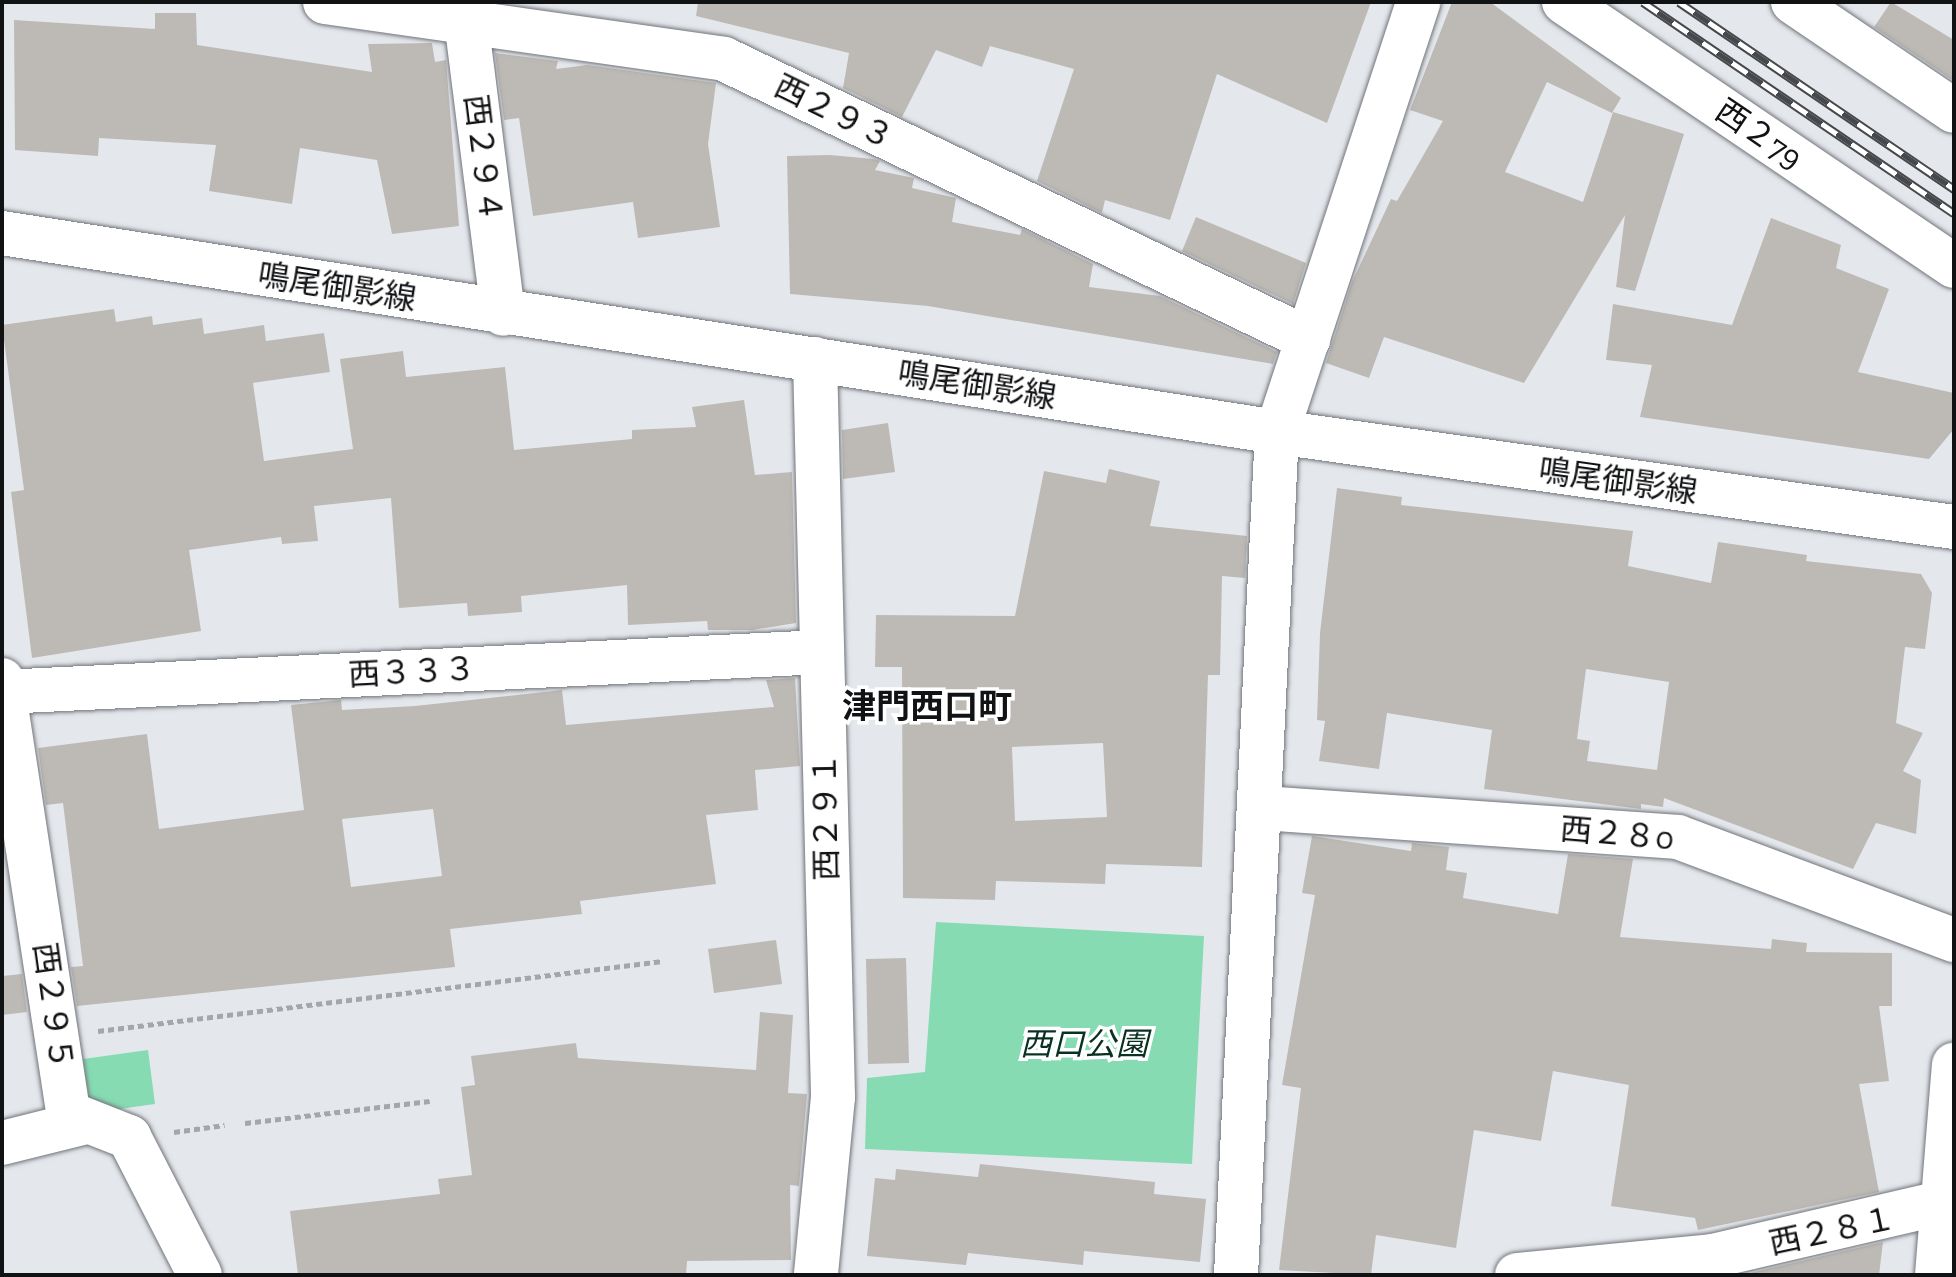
<!DOCTYPE html>
<meta charset="utf-8">
<style>
body{margin:0}
#map{position:relative;width:1956px;height:1277px;overflow:hidden;background:#e4e8ed;font-family:"Zilla Slab","Noto Sans JP",serif}
div>[style]{position:absolute}
[style*='--x']{left:calc(var(--x)*1px);top:calc(var(--y)*1px);width:calc(var(--w)*1px);rotate:calc(var(--a)*1deg)}
.green>*{inset:0;background:#86dbb3}
.building>*{inset:0;background:#bdbab5}
.path>*{height:5px;margin-top:-2.5px;transform-origin:0;background:repeating-linear-gradient(90deg,#a3a6aa 0 6px,transparent 0 10px)}
.roads{filter:drop-shadow(0 0 2px #717479) drop-shadow(0 0 2px #717479)}
.minor>*{height:44px;margin:-22px;padding:0 22px;transform-origin:22px;border-radius:22px;background:#fff}
.rail>*{height:9px;margin-top:-4.5px;transform-origin:0;background:repeating-linear-gradient(90deg,#fff 0 18px,#46484b 0 36px);box-sizing:border-box;border-block:2px solid #46484b}
span{translate:-50% -50%;white-space:nowrap;text-align:center;line-height:1.15;-webkit-text-stroke:7px #fff;paint-order:stroke}
.street-label{font-size:32px;color:#111214}
.park-label{font-size:32px;color:#083121;font-style:italic}
.neighbourhood-label{font-size:34px;color:#111214;font-weight:700}
.frame{position:absolute;inset:0;border:4px solid #111214;pointer-events:none}
</style>
<div id="map">
<div class="green">
<div style="clip-path:polygon(936px 922px,1204px 936px,1192px 1164px,865px 1149px,867px 1078px,925px 1072px)"></div>
<div style="clip-path:polygon(148px 1050px,155px 1104px,105px 1111px,89px 1100px,83px 1059px)"></div>
</div>
<div class="building">
<div style="clip-path:polygon(698px 2px,1371px 2px,1327px 123px,1217px 74px,1170px 220px,1105px 200px,1102px 213px,1037px 181px,1074px 69px,990px 46px,982px 67px,936px 50px,902px 117px,843px 88px,849px 53px,696px 16px)"></div>
<div style="clip-path:polygon(1452px 2px,1490px 2px,1621px 98px,1612px 113px,1547px 82px,1505px 172px,1583px 202px,1613px 112px,1684px 134px,1635px 291px,1616px 287px,1625px 215px,1524px 383px,1384px 337px,1369px 378px,1326px 363px,1352px 282px,1391px 199px,1397px 201px,1443px 121px,1410px 110px)"></div>
<div style="clip-path:polygon(1891px 2px,1954px 40px,1954px 81px,1874px 27px)"></div>
<div style="clip-path:polygon(155px 13px,196px 13px,197px 45px,372px 72px,368px 44px,432px 43px,435px 62px,446px 60px,459px 226px,392px 234px,377px 160px,300px 148px,292px 204px,209px 191px,216px 145px,99px 138px,98px 156px,15px 150px,14px 20px,155px 29px)"></div>
<div style="clip-path:polygon(495px 53px,558px 61px,556px 69px,587px 65px,716px 83px,708px 144px,720px 227px,638px 238px,633px 202px,533px 216px,519px 118px,504px 120px)"></div>
<div style="clip-path:polygon(830px 155px,874px 159px,880px 161px,875px 170px,914px 178px,912px 188px,956px 198px,952px 222px,1020px 235px,1022px 229px,1093px 264px,1089px 287px,1160px 296px,1277px 352px,1273px 364px,928px 306px,790px 294px,787px 156px)"></div>
<div style="clip-path:polygon(1196px 217px,1306px 263px,1293px 304px,1182px 251px)"></div>
<div style="clip-path:polygon(1771px 218px,1841px 245px,1836px 268px,1889px 289px,1858px 372px,1954px 393px,1954px 429px,1929px 459px,1640px 417px,1652px 365px,1606px 360px,1613px 304px,1732px 325px)"></div>
<div style="clip-path:polygon(114px 309px,116px 322px,152px 316px,153px 325px,202px 318px,204px 334px,264px 325px,266px 341px,324px 333px,330px 372px,253px 383px,264px 461px,353px 449px,340px 359px,403px 351px,406px 377px,505px 367px,514px 450px,632px 439px,632px 430px,696px 427px,692px 407px,744px 400px,755px 475px,792px 472px,796px 623px,752px 630px,708px 630px,707px 621px,628px 625px,627px 585px,521px 596px,522px 612px,468px 616px,467px 603px,399px 608px,391px 498px,314px 506px,318px 541px,282px 544px,281px 537px,189px 550px,201px 631px,32px 658px,11px 492px,24px 490px,2px 325px)"></div>
<div style="clip-path:polygon(888px 423px,895px 472px,843px 479px,842px 430px)"></div>
<div style="clip-path:polygon(evenodd,1109px 469px,1160px 481px,1150px 526px,1247px 536px,1245px 578px,1222px 576px,1220px 675px,1208px 675px,1202px 867px,1106px 864px,1105px 884px,996px 881px,995px 900px,903px 898px,902px 667px,875px 667px,876px 615px,1015px 616px,1044px 471px,1106px 483px,1109px 469px,1103px 743px,1107px 817px,1015px 821px,1012px 747px,1103px 743px)"></div>
<div style="clip-path:polygon(evenodd,1337px 488px,1402px 497px,1401px 505px,1633px 531px,1628px 566px,1711px 583px,1718px 542px,1807px 555px,1806px 561px,1921px 574px,1932px 593px,1925px 649px,1905px 647px,1896px 723px,1923px 733px,1903px 771px,1921px 780px,1916px 834px,1876px 823px,1853px 869px,1664px 798px,1663px 807px,1641px 804px,1641px 809px,1484px 789px,1492px 730px,1387px 713px,1379px 769px,1319px 761px,1325px 721px,1317px 720px,1320px 633px,1337px 488px,1586px 669px,1669px 682px,1657px 770px,1587px 761px,1590px 741px,1577px 739px,1586px 669px)"></div>
<div style="clip-path:polygon(evenodd,795px 678px,800px 766px,755px 770px,758px 810px,706px 815px,716px 884px,580px 901px,582px 914px,450px 929px,455px 967px,77px 1006px,71px 967px,83px 966px,63px 803px,46px 805px,38px 748px,147px 734px,159px 829px,304px 810px,291px 705px,341px 700px,342px 710px,415px 706px,562px 690px,566px 725px,774px 707px,766px 680px,795px 678px,433px 809px,442px 876px,351px 887px,342px 819px,433px 809px)"></div>
<div style="clip-path:polygon(1312px 836px,1411px 851px,1412px 843px,1449px 847px,1446px 870px,1467px 873px,1463px 898px,1558px 914px,1568px 854px,1633px 859px,1620px 937px,1771px 949px,1772px 939px,1807px 943px,1806px 952px,1892px 953px,1892px 1006px,1879px 1006px,1889px 1081px,1859px 1084px,1879px 1192px,1698px 1230px,1695px 1218px,1611px 1206px,1629px 1085px,1553px 1071px,1541px 1141px,1474px 1130px,1456px 1248px,1376px 1235px,1371px 1275px,1279px 1270px,1301px 1088px,1282px 1085px,1315px 895px,1302px 893px)"></div>
<div style="clip-path:polygon(776px 940px,782px 984px,714px 993px,708px 949px)"></div>
<div style="clip-path:polygon(906px 958px,909px 1063px,868px 1064px,866px 959px)"></div>
<div style="clip-path:polygon(22px 974px,27px 1012px,2px 1015px,2px 976px)"></div>
<div style="clip-path:polygon(760px 1012px,793px 1015px,788px 1093px,807px 1094px,799px 1186px,790px 1185px,791px 1260px,687px 1261px,686px 1275px,298px 1275px,290px 1211px,440px 1194px,438px 1179px,472px 1175px,461px 1087px,475px 1085px,471px 1056px,576px 1043px,578px 1058px,756px 1070px)"></div>
<div style="clip-path:polygon(980px 1164px,1155px 1182px,1154px 1194px,1206px 1199px,1200px 1262px,1084px 1251px,1083px 1265px,968px 1253px,966px 1265px,867px 1256px,875px 1178px,895px 1180px,896px 1169px,978px 1177px)"></div>
<div style="clip-path:polygon(1883px 1242px,1879px 1275px,1742px 1275px)"></div>
</div>
<div class="path">
<div style="--x:98;--y:1031;--w:569;--a:-7.06"></div>
<div style="--x:245;--y:1123;--w:186;--a:-6.8"></div>
<div style="--x:174;--y:1132;--w:51;--a:-7.8"></div>
</div>
<div class="roads">
<div class="minor">
<div style="--x:325;--y:2;--w:403;--a:8.1"></div>
<div style="--x:724;--y:59;--w:648;--a:25.62"></div>
<div style="--x:470;--y:2;--w:18;--a:103"></div>
<div style="--x:466;--y:20;--w:296;--a:82.8"></div>
<div style="--x:1564;--y:2;--w:471;--a:34.1"></div>
<div style="--x:1793;--y:2;--w:194;--a:34.1"></div>
<div style="--x:2;--y:233;--w:1290;--a:8.87"></div>
<div style="--x:1277;--y:432;--w:684;--a:7.99"></div>
<div style="--x:815;--y:359;--w:738;--a:88.6"></div>
<div style="--x:833;--y:1097;--w:179;--a:95.5"></div>
<div style="--x:2;--y:680;--w:438;--a:81.3"></div>
<div style="--x:68;--y:1113;--w:66;--a:21.5"></div>
<div style="--x:129;--y:1137;--w:155;--a:62.8"></div>
<div style="--x:2;--y:692;--w:821;--a:-2.79"></div>
<div style="--x:1263;--y:808;--w:416;--a:4"></div>
<div style="--x:1678;--y:837;--w:295;--a:20.5"></div>
<div style="--x:2;--y:1143;--w:82;--a:-14"></div>
<div style="--x:1236;--y:1275;--w:844;--a:-87.22"></div>
<div style="--x:1277;--y:432;--w:453;--a:-71.8"></div>
<div style="--x:1517;--y:1275;--w:197;--a:-5.5"></div>
<div style="--x:1713;--y:1256;--w:247;--a:-13.1"></div>
<div style="--x:1937;--y:1275;--w:211;--a:-85.4"></div>
</div>
</div>
<div class="rail">
<div style="--x:1643;--y:2;--w:376;--a:34.2"></div>
<div style="--x:1679;--y:2;--w:333;--a:34.2"></div>
</div>
<div class="street-label">
<span style="left:834px;top:112px;rotate:26deg">西２９３</span>
<span style="left:1759px;top:134px;rotate:34deg">西２79</span>
<span style="left:483px;top:158px;rotate:83deg">西２９４</span>
<span style="left:337px;top:287px;rotate:9deg">鳴尾御影線</span>
<span style="left:977px;top:385px;rotate:9deg">鳴尾御影線</span>
<span style="left:1618px;top:481px;rotate:8deg">鳴尾御影線</span>
<span style="left:412px;top:672px;rotate:-3deg">西３３３</span>
<span style="left:826px;top:817px;rotate:-91deg">西２９１</span>
<span style="left:1617px;top:834px;rotate:5deg">西２８0</span>
<span style="left:53px;top:1006px;rotate:82deg">西２９５</span>
<span style="left:1832px;top:1231px;rotate:-12deg">西２８１</span>
</div>
<div class="park-label">
<span style="left:1084px;top:1044px">西口公園</span>
</div>
<div class="neighbourhood-label">
<span style="left:927px;top:707px">津門西口町</span>
</div>
<div class="frame"></div>
</div>
